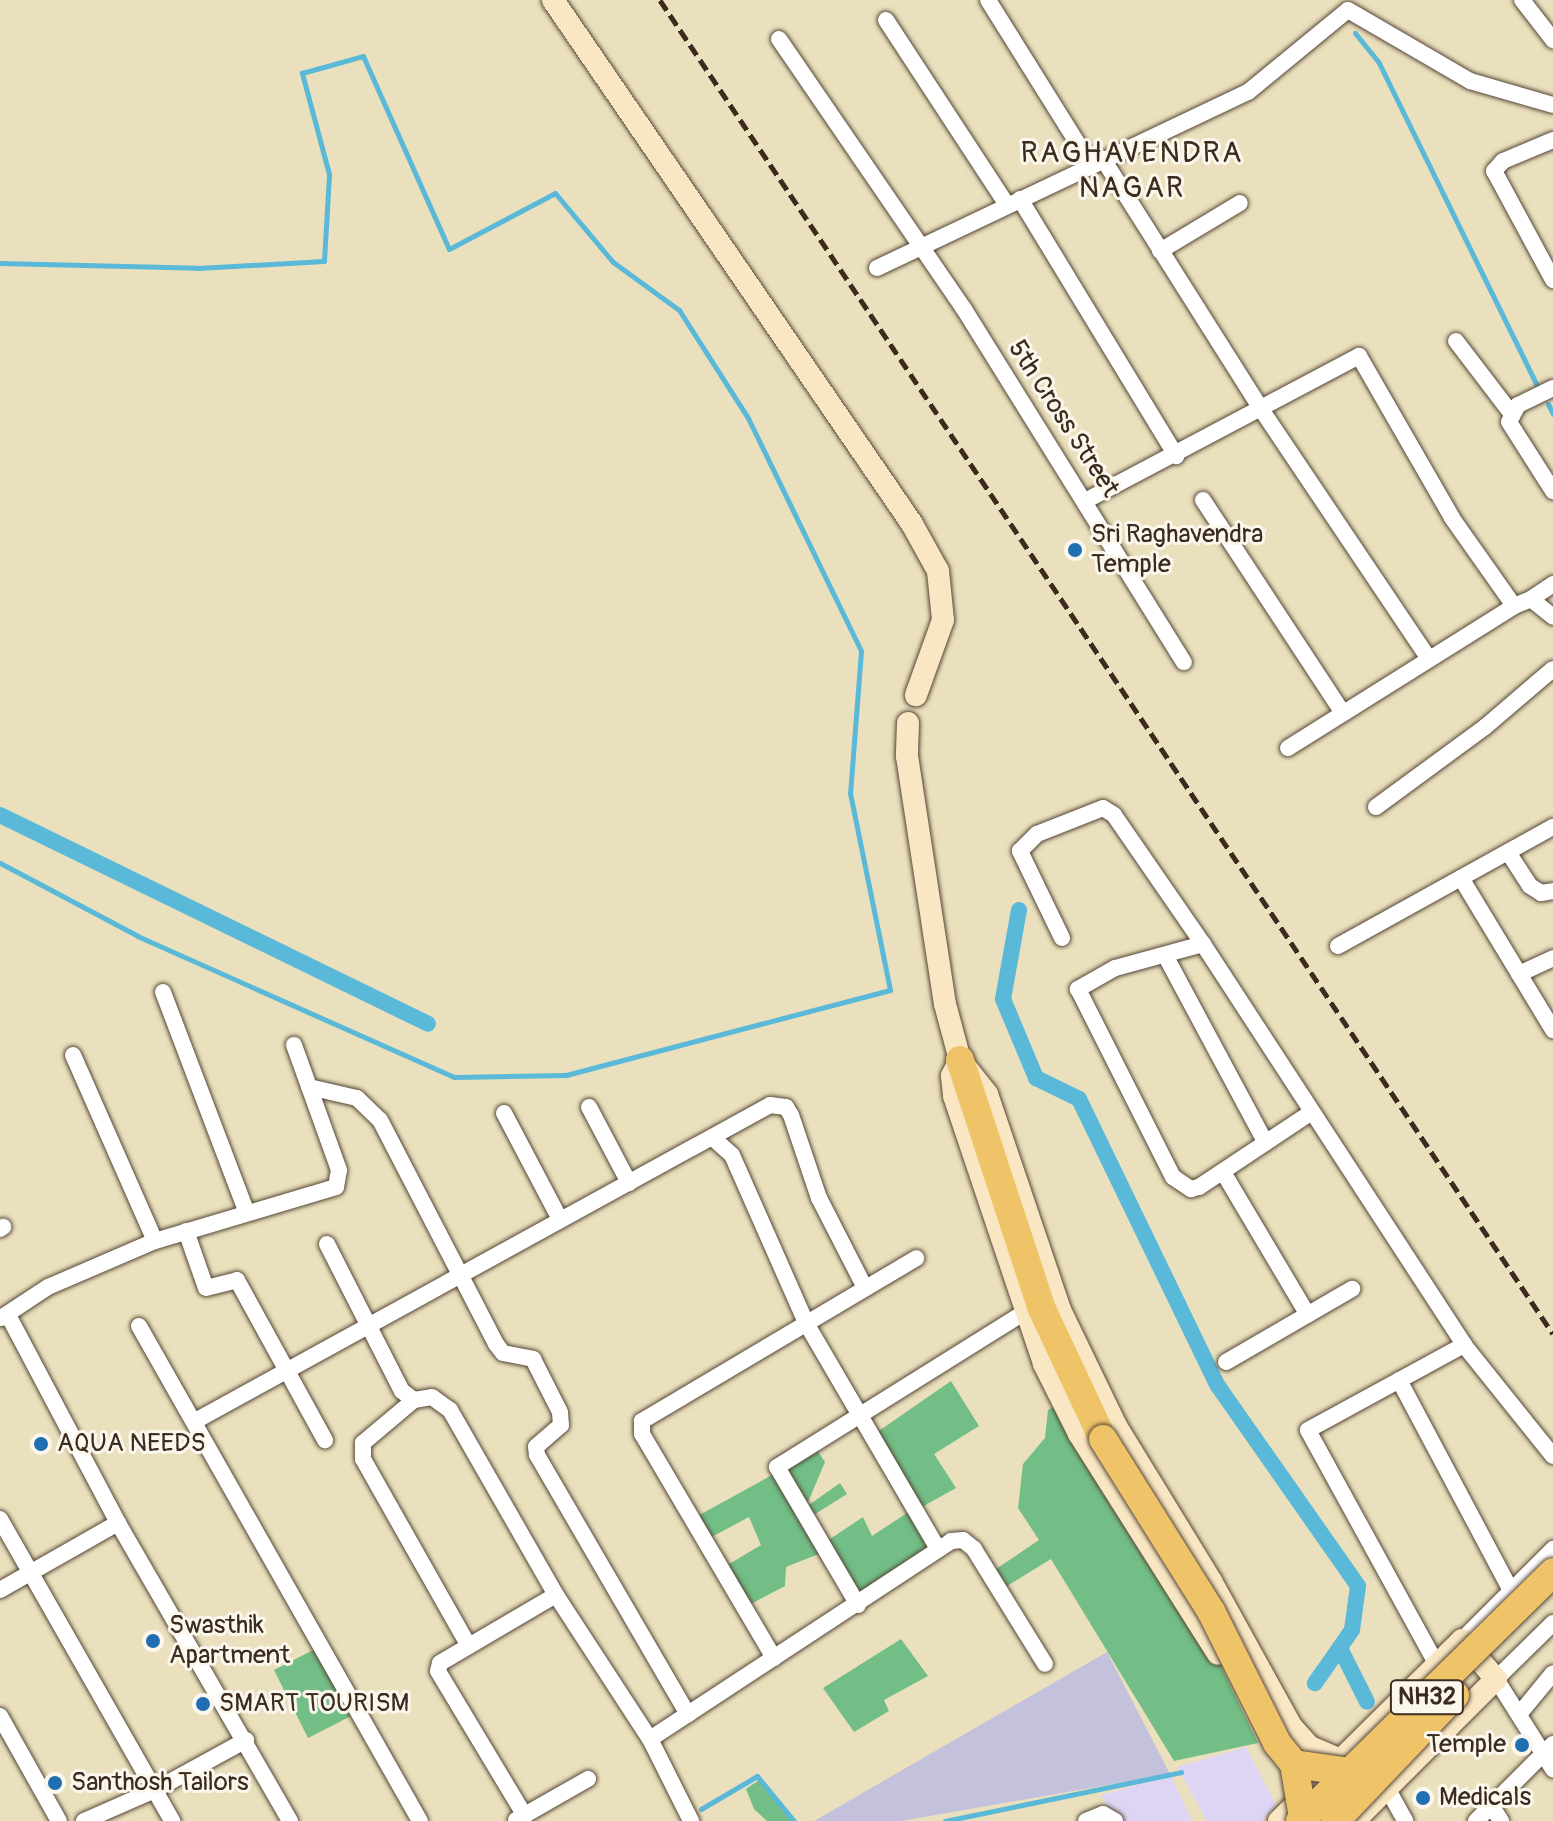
<!DOCTYPE html>
<style>
body{margin:0}
#map{position:relative;width:1553px;height:1821px;overflow:hidden;background:#eae0bd;font-family:Pangolin,sans-serif}
div>[style]{position:absolute}
[style*='--x']{left:calc(var(--x)*1px);top:calc(var(--y)*1px);width:calc(var(--w)*1px);rotate:calc(var(--a)*1deg)}
.built>*{inset:0;background:#ded5f5}
.industrial>*{inset:0;background:#c3c1db}
.forest>*{inset:0;background:#72be86}
.stream>*{height:5px;margin:-2.5px;padding:0 2.5px;transform-origin:2.5px;border-radius:2.5px;background:#5ab8d8}
.canal>*{height:16px;margin:-8px;padding:0 8px;transform-origin:8px;border-radius:8px;background:#5ab8d8}
.roads{filter:drop-shadow(0 0 2px #554536) drop-shadow(0 0 2px #554536)}
.street>*{height:16px;margin:-8px;padding:0 8px;transform-origin:8px;border-radius:8px;background:#fff}
.secondary>*{height:22px;margin:-11px;padding:0 11px;transform-origin:11px;border-radius:11px;background:#f9e7c3}
.highway>*{height:28px;margin:-14px;padding:0 14px;transform-origin:14px;border-radius:14px;background:#efc469}
.rail>*{height:5px;margin-top:-2.5px;transform-origin:0;background:repeating-linear-gradient(90deg,#3b2a1e 0 12px,transparent 0 18px)}
.bridges{filter:drop-shadow(0 0 2px #554536) drop-shadow(0 0 2px #554536)}
.highway-bridge>*{height:28px;margin:-14px;padding:0 14px;transform-origin:14px;border-radius:14px;background:#efc469}
.dots>*{width:22px;height:22px;translate:-50% -50%;box-sizing:border-box;border:4px solid #fbf7ec;border-radius:50%}
span{translate:-50% -50%;white-space:nowrap;text-align:center;line-height:1.15;-webkit-text-stroke:6px #fbf7ec;paint-order:stroke}
.shield-label span{padding:2px 6px;background:#fbf7ec;border:2px solid;border-radius:6px;-webkit-text-stroke-width:0}
.shield-label{font-size:24px;color:#3b2a1e;font-weight:700}
.street-label{font-size:26px;color:#3b2a1e}
.poi-label{font-size:26px;color:#3b2a1e}
.left{translate:0 -50%;text-align:left}
.right{translate:-100% -50%;text-align:right}
.quarter-label{font-size:30px;color:#3b2a1e;letter-spacing:2px}
</style>
<div id="map">
<div class="built">
<div style="clip-path:polygon(1246px 1747px,1276px 1805px,1262px 1821px,1207px 1821px,1177px 1767px)"></div>
<div style="clip-path:polygon(1171px 1776px,1192px 1821px,1116px 1821px,1101px 1795px)"></div>
</div>
<div class="industrial">
<div style="clip-path:polygon(1107px 1652px,1170px 1774px,901px 1821px,814px 1821px)"></div>
</div>
<div class="forest">
<div style="clip-path:polygon(951px 1381px,979px 1426px,934px 1454px,956px 1488px,922px 1507px,870px 1437px)"></div>
<div style="clip-path:polygon(1059px 1404px,1194px 1611px,1258px 1743px,1174px 1761px,1051px 1559px,1007px 1586px,996px 1569px,1039px 1540px,1018px 1508px,1023px 1464px,1045px 1438px,1048px 1410px)"></div>
<div style="clip-path:polygon(813px 1444px,825px 1462px,806px 1507px,840px 1483px,847px 1494px,812px 1516px,827px 1541px,863px 1517px,872px 1536px,910px 1511px,936px 1550px,857px 1603px,777px 1467px)"></div>
<div style="clip-path:polygon(772px 1475px,821px 1553px,786px 1567px,785px 1586px,747px 1606px,724px 1567px,761px 1545px,749px 1517px,706px 1540px,694px 1518px)"></div>
<div style="clip-path:polygon(901px 1639px,928px 1676px,884px 1700px,889px 1711px,854px 1732px,823px 1688px)"></div>
<div style="clip-path:polygon(319px 1647px,357px 1713px,308px 1738px,274px 1670px)"></div>
<div style="clip-path:polygon(759px 1780px,793px 1821px,767px 1821px,754px 1809px,746px 1789px)"></div>
</div>
<div class="stream">
<div style="--x:1355;--y:33;--w:38;--a:51"></div>
<div style="--x:1379;--y:63;--w:360;--a:63.9"></div>
<div style="--x:0;--y:263;--w:198;--a:1.4"></div>
<div style="--x:198;--y:268;--w:126;--a:-3.2"></div>
<div style="--x:324;--y:261;--w:87;--a:-86.7"></div>
<div style="--x:329;--y:174;--w:105;--a:-105"></div>
<div style="--x:302;--y:73;--w:63;--a:-15.6"></div>
<div style="--x:363;--y:56;--w:211;--a:66"></div>
<div style="--x:449;--y:249;--w:120;--a:-27.8"></div>
<div style="--x:555;--y:193;--w:90;--a:50"></div>
<div style="--x:613;--y:262;--w:82;--a:36"></div>
<div style="--x:679;--y:310;--w:128;--a:57.4"></div>
<div style="--x:748;--y:418;--w:259;--a:64.1"></div>
<div style="--x:861;--y:651;--w:142;--a:94.4"></div>
<div style="--x:850;--y:793;--w:201;--a:78.5"></div>
<div style="--x:890;--y:990;--w:335;--a:165.3"></div>
<div style="--x:566;--y:1075;--w:112;--a:179"></div>
<div style="--x:454;--y:1077;--w:346;--a:-156"></div>
<div style="--x:138;--y:936;--w:156;--a:-152.1"></div>
<div style="--x:1548;--y:404;--w:11;--a:63"></div>
<div style="--x:701;--y:1809;--w:65;--a:-30.5"></div>
<div style="--x:757;--y:1776;--w:58;--a:50.6"></div>
<div style="--x:945;--y:1821;--w:241;--a:-11.7"></div>
</div>
<div class="canal">
<div style="--x:0;--y:815;--w:476;--a:26"></div>
<div style="--x:1019;--y:910;--w:90;--a:100.2"></div>
<div style="--x:1003;--y:999;--w:86;--a:67.3"></div>
<div style="--x:1036;--y:1078;--w:48;--a:26"></div>
<div style="--x:1079;--y:1099;--w:319;--a:64.2"></div>
<div style="--x:1218;--y:1386;--w:244;--a:55"></div>
<div style="--x:1358;--y:1586;--w:44;--a:97.8"></div>
<div style="--x:1352;--y:1630;--w:65;--a:124.9"></div>
<div style="--x:1340;--y:1648;--w:60;--a:63.4"></div>
</div>
<div class="roads">
<div class="street">
<div style="--x:988;--y:0;--w:195;--a:58"></div>
<div style="--x:1522;--y:0;--w:51;--a:52.2"></div>
<div style="--x:886;--y:20;--w:221;--a:56.8"></div>
<div style="--x:779;--y:39;--w:327;--a:55.6"></div>
<div style="--x:964;--y:309;--w:416;--a:58.1"></div>
<div style="--x:1103;--y:159;--w:292;--a:57.7"></div>
<div style="--x:1259;--y:406;--w:305;--a:56.1"></div>
<div style="--x:1020;--y:199;--w:301;--a:58.7"></div>
<div style="--x:1160;--y:251;--w:93;--a:-31"></div>
<div style="--x:877;--y:268;--w:411;--a:-25.4"></div>
<div style="--x:1248;--y:92;--w:129;--a:-39.4"></div>
<div style="--x:1348;--y:10;--w:141;--a:30.2"></div>
<div style="--x:1470;--y:81;--w:86;--a:16.1"></div>
<div style="--x:1553;--y:280;--w:124;--a:-118.4"></div>
<div style="--x:1494;--y:171;--w:13;--a:-48"></div>
<div style="--x:1503;--y:161;--w:54;--a:-22.8"></div>
<div style="--x:1456;--y:341;--w:91;--a:52.6"></div>
<div style="--x:1553;--y:388;--w:39;--a:154"></div>
<div style="--x:1518;--y:405;--w:19;--a:118"></div>
<div style="--x:1509;--y:422;--w:82;--a:57.5"></div>
<div style="--x:1087;--y:500;--w:308;--a:-27.9"></div>
<div style="--x:1359;--y:356;--w:187;--a:60.1"></div>
<div style="--x:1452;--y:518;--w:108;--a:54.8"></div>
<div style="--x:1203;--y:500;--w:255;--a:56.7"></div>
<div style="--x:1531;--y:599;--w:27;--a:-34"></div>
<div style="--x:1288;--y:748;--w:267;--a:-32.1"></div>
<div style="--x:1514;--y:606;--w:18;--a:-22"></div>
<div style="--x:1531;--y:599;--w:28;--a:39"></div>
<div style="--x:1376;--y:807;--w:135;--a:-36.3"></div>
<div style="--x:1485;--y:727;--w:89;--a:-40.5"></div>
<div style="--x:1508;--y:852;--w:40;--a:57.1"></div>
<div style="--x:1530;--y:886;--w:13;--a:32"></div>
<div style="--x:1541;--y:893;--w:12;--a:-9"></div>
<div style="--x:1461;--y:878;--w:178;--a:58.8"></div>
<div style="--x:1062;--y:938;--w:97;--a:-115.8"></div>
<div style="--x:1020;--y:851;--w:24;--a:-45"></div>
<div style="--x:1037;--y:834;--w:71;--a:-21.5"></div>
<div style="--x:1103;--y:808;--w:13;--a:32"></div>
<div style="--x:1114;--y:815;--w:157;--a:55.4"></div>
<div style="--x:1203;--y:944;--w:478;--a:56.9"></div>
<div style="--x:1464;--y:1345;--w:142;--a:51.3"></div>
<div style="--x:1203;--y:944;--w:91;--a:164.7"></div>
<div style="--x:1115;--y:968;--w:43;--a:150.4"></div>
<div style="--x:1078;--y:989;--w:211;--a:63.2"></div>
<div style="--x:1173;--y:1177;--w:22;--a:34"></div>
<div style="--x:1191;--y:1189;--w:8;--a:-14"></div>
<div style="--x:1199;--y:1187;--w:132;--a:-33.6"></div>
<div style="--x:1338;--y:946;--w:246;--a:-29"></div>
<div style="--x:1165;--y:955;--w:213;--a:61.8"></div>
<div style="--x:1519;--y:974;--w:38;--a:-25"></div>
<div style="--x:163;--y:992;--w:236;--a:69.2"></div>
<div style="--x:73;--y:1055;--w:203;--a:66.2"></div>
<div style="--x:309;--y:1087;--w:49;--a:12.9"></div>
<div style="--x:357;--y:1098;--w:32;--a:44"></div>
<div style="--x:380;--y:1120;--w:252;--a:62.6"></div>
<div style="--x:496;--y:1344;--w:11;--a:52"></div>
<div style="--x:503;--y:1353;--w:31;--a:11"></div>
<div style="--x:533;--y:1359;--w:59;--a:63"></div>
<div style="--x:560;--y:1412;--w:13;--a:86"></div>
<div style="--x:561;--y:1425;--w:33;--a:139"></div>
<div style="--x:536;--y:1447;--w:8;--a:83"></div>
<div style="--x:537;--y:1455;--w:300;--a:59.8"></div>
<div style="--x:589;--y:1107;--w:86;--a:62.2"></div>
<div style="--x:504;--y:1113;--w:120;--a:62.2"></div>
<div style="--x:713;--y:1138;--w:25;--a:42"></div>
<div style="--x:732;--y:1155;--w:184;--a:66.2"></div>
<div style="--x:806;--y:1323;--w:262;--a:59.7"></div>
<div style="--x:1223;--y:1172;--w:166;--a:59.3"></div>
<div style="--x:0;--y:1229;--w:4;--a:-34"></div>
<div style="--x:186;--y:1231;--w:60;--a:70.7"></div>
<div style="--x:206;--y:1288;--w:32;--a:-14"></div>
<div style="--x:237;--y:1280;--w:183;--a:61.2"></div>
<div style="--x:327;--y:1244;--w:165;--a:63"></div>
<div style="--x:402;--y:1391;--w:15;--a:37"></div>
<div style="--x:414;--y:1400;--w:18;--a:-9"></div>
<div style="--x:432;--y:1397;--w:22;--a:36"></div>
<div style="--x:450;--y:1410;--w:213;--a:60.2"></div>
<div style="--x:556;--y:1595;--w:172;--a:56.9"></div>
<div style="--x:650;--y:1739;--w:92;--a:63.4"></div>
<div style="--x:8;--y:1315;--w:235;--a:62.1"></div>
<div style="--x:118;--y:1523;--w:344;--a:60"></div>
<div style="--x:1;--y:1318;--w:56;--a:-33.4"></div>
<div style="--x:48;--y:1287;--w:116;--a:-23.3"></div>
<div style="--x:155;--y:1241;--w:189;--a:-16.6"></div>
<div style="--x:336;--y:1187;--w:17;--a:-80"></div>
<div style="--x:339;--y:1170;--w:133;--a:-109.8"></div>
<div style="--x:139;--y:1326;--w:569;--a:60.42"></div>
<div style="--x:1226;--y:1362;--w:146;--a:-30.1"></div>
<div style="--x:1399;--y:1380;--w:239;--a:62"></div>
<div style="--x:414;--y:1400;--w:67;--a:139.9"></div>
<div style="--x:363;--y:1443;--w:16;--a:90"></div>
<div style="--x:363;--y:1459;--w:215;--a:60.5"></div>
<div style="--x:197;--y:1420;--w:654;--a:-28.8"></div>
<div style="--x:770;--y:1105;--w:16;--a:7"></div>
<div style="--x:786;--y:1107;--w:9;--a:58"></div>
<div style="--x:791;--y:1115;--w:88;--a:71.4"></div>
<div style="--x:819;--y:1198;--w:101;--a:62.9"></div>
<div style="--x:0;--y:1519;--w:348;--a:60.3"></div>
<div style="--x:0;--y:1590;--w:136;--a:-29.6"></div>
<div style="--x:858;--y:1605;--w:160;--a:-120.4"></div>
<div style="--x:777;--y:1467;--w:292;--a:-32"></div>
<div style="--x:1553;--y:1623;--w:80;--a:135.5"></div>
<div style="--x:1496;--y:1679;--w:107;--a:57.7"></div>
<div style="--x:1462;--y:1640;--w:129;--a:-45"></div>
<div style="--x:774;--y:1658;--w:260;--a:-120.5"></div>
<div style="--x:642;--y:1434;--w:13;--a:-90"></div>
<div style="--x:642;--y:1421;--w:319;--a:-30.7"></div>
<div style="--x:1437;--y:1665;--w:268;--a:-118.8"></div>
<div style="--x:1308;--y:1430;--w:178;--a:-28.6"></div>
<div style="--x:1521;--y:1712;--w:50;--a:-50.6"></div>
<div style="--x:0;--y:1716;--w:120;--a:60.7"></div>
<div style="--x:650;--y:1739;--w:360;--a:-33.3"></div>
<div style="--x:951;--y:1541;--w:12;--a:-5"></div>
<div style="--x:963;--y:1540;--w:14;--a:39"></div>
<div style="--x:974;--y:1549;--w:135;--a:58.3"></div>
<div style="--x:1387;--y:1788;--w:38;--a:61"></div>
<div style="--x:1491;--y:1805;--w:19;--a:58"></div>
<div style="--x:525;--y:1816;--w:169;--a:-121"></div>
<div style="--x:438;--y:1671;--w:8;--a:-76"></div>
<div style="--x:440;--y:1663;--w:134;--a:-30.4"></div>
<div style="--x:516;--y:1820;--w:83;--a:-29.7"></div>
<div style="--x:84;--y:1821;--w:77;--a:-23.6"></div>
<div style="--x:155;--y:1790;--w:104;--a:-28.8"></div>
<div style="--x:1086;--y:1821;--w:18;--a:-22"></div>
<div style="--x:1103;--y:1814;--w:14;--a:30"></div>
<div style="--x:1476;--y:1821;--w:109;--a:-45"></div>
</div>
<div class="secondary">
<div style="--x:553;--y:0;--w:635;--a:55.58"></div>
<div style="--x:912;--y:524;--w:54;--a:61"></div>
<div style="--x:938;--y:571;--w:49;--a:84.2"></div>
<div style="--x:943;--y:620;--w:80;--a:109.8"></div>
<div style="--x:908;--y:723;--w:33;--a:92"></div>
<div style="--x:907;--y:756;--w:251;--a:81.3"></div>
<div style="--x:945;--y:1004;--w:58;--a:75"></div>
<div style="--x:960;--y:1060;--w:43;--a:51.5"></div>
<div style="--x:987;--y:1094;--w:228;--a:71.3"></div>
<div style="--x:1060;--y:1310;--w:129;--a:64.2"></div>
<div style="--x:1116;--y:1426;--w:182;--a:58.5"></div>
<div style="--x:1211;--y:1581;--w:166;--a:61.1"></div>
<div style="--x:1291;--y:1726;--w:28;--a:48"></div>
<div style="--x:1310;--y:1747;--w:33;--a:23"></div>
<div style="--x:960;--y:1060;--w:18;--a:117"></div>
<div style="--x:952;--y:1076;--w:20;--a:84"></div>
<div style="--x:954;--y:1096;--w:283;--a:71.4"></div>
<div style="--x:1044;--y:1364;--w:78;--a:63.4"></div>
<div style="--x:1079;--y:1434;--w:260;--a:57.7"></div>
<div style="--x:1279;--y:1821;--w:257;--a:-44.7"></div>
<div style="--x:1462;--y:1640;--w:52;--a:48.9"></div>
<div style="--x:1496;--y:1679;--w:201;--a:135"></div>
</div>
<div class="highway">
<div style="--x:960;--y:1060;--w:262;--a:71.8"></div>
<div style="--x:1042;--y:1309;--w:144;--a:64.9"></div>
</div>
</div>
<div class="rail">
<div style="--x:660;--y:0;--w:1605;--a:56.2"></div>
</div>
<div class="bridges">
<div class="highway-bridge">
<div style="--x:1103;--y:1439;--w:203;--a:57.9"></div>
<div style="--x:1211;--y:1611;--w:148;--a:63.4"></div>
<div style="--x:1277;--y:1743;--w:27;--a:51"></div>
<div style="--x:1294;--y:1764;--w:55;--a:80.5"></div>
<div style="--x:1294;--y:1764;--w:57;--a:8.1"></div>
<div style="--x:1300;--y:1821;--w:355;--a:-44.5"></div>
<div style="--x:1335;--y:1821;--w:174;--a:-46.4"></div>
</div>
</div>
<div class="dots">
<div style="left:1075px;top:550px;background:#1f6fb2"></div>
<div style="left:41px;top:1444px;background:#1f6fb2"></div>
<div style="left:153px;top:1641px;background:#1f6fb2"></div>
<div style="left:203px;top:1704px;background:#1f6fb2"></div>
<div style="left:1522px;top:1745px;background:#1f6fb2"></div>
<div style="left:55px;top:1783px;background:#1f6fb2"></div>
<div style="left:1423px;top:1798px;background:#1f6fb2"></div>
</div>
<div class="shield-label">
<span style="left:1427px;top:1697px">NH32</span>
</div>
<div class="street-label">
<span style="left:1063px;top:419px;rotate:57deg">5th Cross Street</span>
</div>
<div class="poi-label">
<span class="left" style="left:1091px;top:550px">Sri Raghavendra<br>Temple</span>
<span class="left" style="left:57px;top:1444px">AQUA NEEDS</span>
<span class="left" style="left:169px;top:1641px">Swasthik<br>Apartment</span>
<span class="left" style="left:219px;top:1704px">SMART TOURISM</span>
<span class="right" style="left:1506px;top:1745px">Temple</span>
<span class="left" style="left:71px;top:1783px">Santhosh Tailors</span>
<span class="left" style="left:1439px;top:1798px">Medicals</span>
</div>
<div class="quarter-label">
<span style="left:1132px;top:170px">RAGHAVENDRA<br>NAGAR</span>
</div>
</div>
